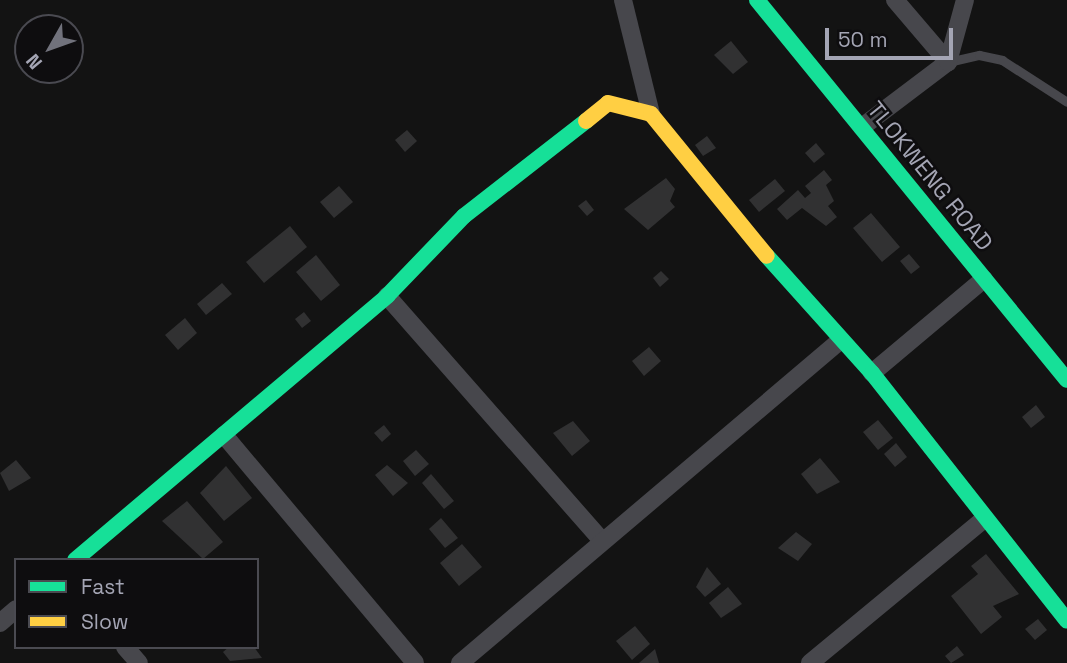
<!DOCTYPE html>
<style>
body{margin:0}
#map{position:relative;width:1067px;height:663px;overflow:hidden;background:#131313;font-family:"Space Grotesk",sans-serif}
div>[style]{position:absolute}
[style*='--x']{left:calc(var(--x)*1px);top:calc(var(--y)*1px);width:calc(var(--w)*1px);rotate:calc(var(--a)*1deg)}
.building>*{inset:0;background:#313132}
.lane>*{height:9px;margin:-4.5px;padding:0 4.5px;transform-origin:4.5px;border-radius:4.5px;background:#47474c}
.street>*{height:18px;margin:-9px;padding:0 9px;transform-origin:9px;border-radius:9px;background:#47474c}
.fast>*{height:16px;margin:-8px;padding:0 8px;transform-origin:8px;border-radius:8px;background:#16e098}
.slow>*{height:16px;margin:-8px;padding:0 8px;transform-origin:8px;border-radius:8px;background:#ffcf43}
span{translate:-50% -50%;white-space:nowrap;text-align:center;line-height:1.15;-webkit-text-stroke:5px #0e0d0f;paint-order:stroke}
.street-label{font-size:23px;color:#a4a5b4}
.legend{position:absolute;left:14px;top:558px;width:245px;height:91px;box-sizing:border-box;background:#0e0d0f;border:2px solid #4a4a51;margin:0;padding:9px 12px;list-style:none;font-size:21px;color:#a4a5b4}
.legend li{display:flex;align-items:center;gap:14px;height:35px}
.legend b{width:35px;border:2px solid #4a4a51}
.north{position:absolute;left:14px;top:14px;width:70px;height:70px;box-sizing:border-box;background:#0e0d0f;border:2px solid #4a4a51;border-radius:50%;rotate:230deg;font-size:19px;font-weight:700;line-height:28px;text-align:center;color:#a4a5b4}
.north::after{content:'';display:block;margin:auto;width:24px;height:32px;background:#71727c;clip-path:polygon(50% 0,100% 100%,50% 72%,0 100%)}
.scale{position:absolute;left:825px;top:28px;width:128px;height:32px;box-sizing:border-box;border:4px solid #a4a5b4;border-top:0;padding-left:9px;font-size:21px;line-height:24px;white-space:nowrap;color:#a4a5b4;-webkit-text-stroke:5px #0e0d0f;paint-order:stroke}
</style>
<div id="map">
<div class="building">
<div style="clip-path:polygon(731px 41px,748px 62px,733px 74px,714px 55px)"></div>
<div style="clip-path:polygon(407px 130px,417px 141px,405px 152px,395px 140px)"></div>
<div style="clip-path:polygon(707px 136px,716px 148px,703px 156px,695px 145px)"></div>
<div style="clip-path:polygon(816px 143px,825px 154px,814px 163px,805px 153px)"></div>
<div style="clip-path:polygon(824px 170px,832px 180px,826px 185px,834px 201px,828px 206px,837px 217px,826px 226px,802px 208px,787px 220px,777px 209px,798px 190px,805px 198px,811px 193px,805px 186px)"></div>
<div style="clip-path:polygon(666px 178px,675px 189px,670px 201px,675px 207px,648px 230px,624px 209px)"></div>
<div style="clip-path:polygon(775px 179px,785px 191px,759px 212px,749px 200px)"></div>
<div style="clip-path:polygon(339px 186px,353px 202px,334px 218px,320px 202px)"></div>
<div style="clip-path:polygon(586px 200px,594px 210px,587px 216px,578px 206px)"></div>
<div style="clip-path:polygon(871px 213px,900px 247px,882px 262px,853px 228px)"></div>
<div style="clip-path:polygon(290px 226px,307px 247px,264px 283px,246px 262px)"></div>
<div style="clip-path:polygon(909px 254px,920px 267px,911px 274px,900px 261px)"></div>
<div style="clip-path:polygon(316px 255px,340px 285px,321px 301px,296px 272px)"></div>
<div style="clip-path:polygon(661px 271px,669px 279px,660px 287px,653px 278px)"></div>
<div style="clip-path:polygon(222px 283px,232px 294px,206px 315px,197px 304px)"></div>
<div style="clip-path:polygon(304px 312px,311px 321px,302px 328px,295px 319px)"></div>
<div style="clip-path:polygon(185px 318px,197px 333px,178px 350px,165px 335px)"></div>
<div style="clip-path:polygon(649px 347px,661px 361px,644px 376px,632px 361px)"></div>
<div style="clip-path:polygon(1036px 405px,1045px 417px,1031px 428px,1022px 417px)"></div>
<div style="clip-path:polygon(878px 420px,893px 438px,878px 450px,863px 432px)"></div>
<div style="clip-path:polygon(573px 421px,590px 441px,572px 456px,553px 433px)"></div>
<div style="clip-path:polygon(384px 425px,391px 434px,382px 442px,374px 433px)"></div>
<div style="clip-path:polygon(896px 443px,907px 457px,895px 467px,884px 454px)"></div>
<div style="clip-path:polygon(416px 450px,429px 464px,415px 476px,403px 461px)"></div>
<div style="clip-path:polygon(820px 458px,840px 482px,817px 494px,801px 474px)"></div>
<div style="clip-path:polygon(16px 460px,31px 478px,9px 491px,0 473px)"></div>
<div style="clip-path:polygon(387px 465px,408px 483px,393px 496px,375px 475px)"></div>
<div style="clip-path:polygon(226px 466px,252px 498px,224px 521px,200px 493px)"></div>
<div style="clip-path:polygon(431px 474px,454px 501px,444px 509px,422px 483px)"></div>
<div style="clip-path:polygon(187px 501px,223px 542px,203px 559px,162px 521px)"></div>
<div style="clip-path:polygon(441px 518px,458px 538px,445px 548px,429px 529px)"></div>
<div style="clip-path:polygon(796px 532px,812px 544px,798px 561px,778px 548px)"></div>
<div style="clip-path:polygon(462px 544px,482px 567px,459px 586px,440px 563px)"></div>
<div style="clip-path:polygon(986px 554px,1019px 594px,993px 606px,1002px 617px,981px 634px,951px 596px,978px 574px,971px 566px)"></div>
<div style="clip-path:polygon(707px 567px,721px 584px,705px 597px,696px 587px)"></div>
<div style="clip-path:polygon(728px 587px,742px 604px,721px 618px,709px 603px)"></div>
<div style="clip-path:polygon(1038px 619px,1047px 630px,1035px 640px,1025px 629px)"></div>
<div style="clip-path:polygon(635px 626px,650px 644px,632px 660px,616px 641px)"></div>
<div style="clip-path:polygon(957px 646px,964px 655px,951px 663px,945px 656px)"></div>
<div style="clip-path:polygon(229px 647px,254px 647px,262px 658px,230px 661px,223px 652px)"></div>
<div style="clip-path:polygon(655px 649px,659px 663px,639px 663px)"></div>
</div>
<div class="lane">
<div style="--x:948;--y:62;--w:32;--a:-13"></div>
<div style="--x:979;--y:55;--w:24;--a:12"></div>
<div style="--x:1002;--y:60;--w:77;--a:32.9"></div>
</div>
<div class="street">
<div style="--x:623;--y:0;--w:117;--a:76.2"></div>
<div style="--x:895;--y:0;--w:82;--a:49.5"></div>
<div style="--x:862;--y:127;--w:108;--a:-37.1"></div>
<div style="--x:948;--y:62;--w:64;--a:-74.7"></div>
<div style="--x:387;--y:296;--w:326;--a:48.7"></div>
<div style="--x:872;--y:373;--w:146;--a:-40"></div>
<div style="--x:224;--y:435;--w:297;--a:50"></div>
<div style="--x:0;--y:623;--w:21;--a:-41"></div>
<div style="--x:125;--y:647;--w:21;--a:49"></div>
<div style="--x:460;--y:663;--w:496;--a:-40.3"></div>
<div style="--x:810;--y:663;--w:226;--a:-39.6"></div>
</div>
<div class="fast">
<div style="--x:757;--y:0;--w:490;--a:50.8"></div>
<div style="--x:767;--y:256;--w:157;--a:48.1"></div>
<div style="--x:872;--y:373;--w:315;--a:51.8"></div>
<div style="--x:75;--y:560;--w:409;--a:-40.2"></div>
<div style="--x:387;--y:296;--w:111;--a:-46.1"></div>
<div style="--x:464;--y:216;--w:155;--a:-37.9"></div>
</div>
<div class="slow">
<div style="--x:586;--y:121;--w:28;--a:-39"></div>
<div style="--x:608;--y:103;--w:44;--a:14.3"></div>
<div style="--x:651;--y:114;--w:183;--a:50.8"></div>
</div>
<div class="street-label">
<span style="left:930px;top:176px;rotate:51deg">TLOKWENG ROAD</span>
</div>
<ul class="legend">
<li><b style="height:9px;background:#16e098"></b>Fast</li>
<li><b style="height:9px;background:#ffcf43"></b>Slow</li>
</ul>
<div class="north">N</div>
<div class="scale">50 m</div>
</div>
